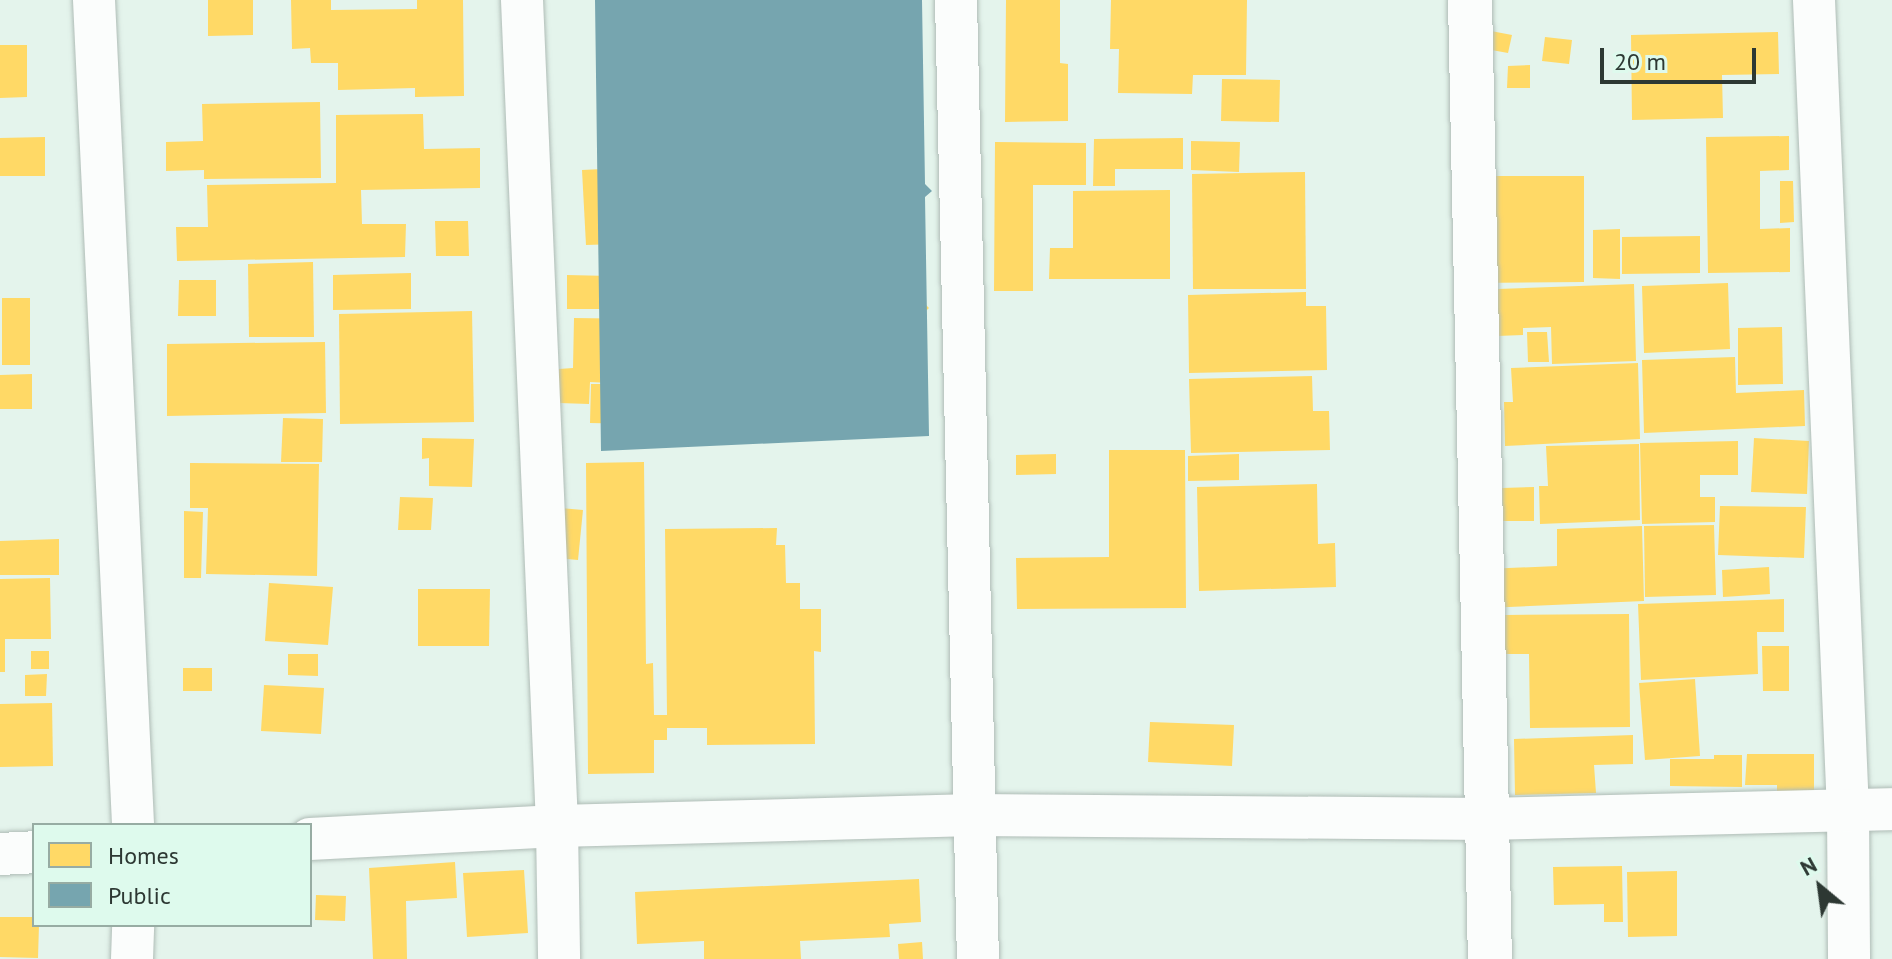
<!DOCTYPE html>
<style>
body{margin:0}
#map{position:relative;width:1892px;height:959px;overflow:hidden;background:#e4f4ec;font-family:"PT Sans",sans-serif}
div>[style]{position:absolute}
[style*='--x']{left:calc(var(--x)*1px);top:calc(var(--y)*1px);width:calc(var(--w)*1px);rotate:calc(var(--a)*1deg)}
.homes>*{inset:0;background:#ffd966}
.public>*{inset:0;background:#76a5af}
.roads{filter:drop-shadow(0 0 2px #afbcb6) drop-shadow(0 0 2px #afbcb6)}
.street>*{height:42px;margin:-21px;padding:0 21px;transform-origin:21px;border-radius:21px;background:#fbfdfc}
.secondary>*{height:44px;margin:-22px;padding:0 22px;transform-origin:22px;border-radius:22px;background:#fbfdfc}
span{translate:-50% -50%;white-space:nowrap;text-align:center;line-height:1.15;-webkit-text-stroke:8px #defaed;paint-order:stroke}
.legend{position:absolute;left:32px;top:823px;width:280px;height:104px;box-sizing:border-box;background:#defaed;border:2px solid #97aca3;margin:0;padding:10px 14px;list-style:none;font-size:24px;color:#2d3833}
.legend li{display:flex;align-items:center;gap:16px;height:40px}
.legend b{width:40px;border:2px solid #97aca3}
.north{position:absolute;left:1780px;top:847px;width:80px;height:80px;-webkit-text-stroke:6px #defaed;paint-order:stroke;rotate:331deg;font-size:22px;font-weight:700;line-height:32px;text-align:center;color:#2d3833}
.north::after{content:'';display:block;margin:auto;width:28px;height:36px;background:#2d3833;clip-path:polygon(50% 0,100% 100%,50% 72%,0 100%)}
.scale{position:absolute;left:1600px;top:48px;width:156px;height:36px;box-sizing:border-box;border:4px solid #2d3833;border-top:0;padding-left:10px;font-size:24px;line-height:28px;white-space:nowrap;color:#2d3833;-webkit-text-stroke:6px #defaed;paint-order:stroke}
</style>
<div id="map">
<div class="homes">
<div style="clip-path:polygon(208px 0,253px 0,253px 35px,208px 36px)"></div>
<div style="clip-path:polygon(291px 0,331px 0,331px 10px,417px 9px,417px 0,463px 0,464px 96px,415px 97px,415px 88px,338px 90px,338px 63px,311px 63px,310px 48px,292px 49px)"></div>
<div style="clip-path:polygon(831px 0,919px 0,919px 2px,831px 7px)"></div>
<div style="clip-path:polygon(1006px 0,1060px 0,1060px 63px,1068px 64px,1068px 121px,1005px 122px)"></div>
<div style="clip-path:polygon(1111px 0,1247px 0,1246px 75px,1193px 75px,1192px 94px,1118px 93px,1119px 49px,1110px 49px)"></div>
<div style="clip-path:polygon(1491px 31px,1512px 35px,1508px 53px,1486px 49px)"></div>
<div style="clip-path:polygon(1778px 32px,1779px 74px,1722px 75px,1723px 118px,1632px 120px,1631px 35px)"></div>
<div style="clip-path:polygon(1545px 37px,1572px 40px,1569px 64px,1542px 61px)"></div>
<div style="clip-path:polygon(0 45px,27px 45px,27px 97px,0 98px)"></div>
<div style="clip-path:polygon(1530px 65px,1530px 88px,1507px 88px,1508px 66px)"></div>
<div style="clip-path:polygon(1222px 79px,1280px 80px,1279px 122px,1221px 121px)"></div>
<div style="clip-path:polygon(320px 102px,321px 178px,204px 179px,204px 170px,166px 171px,166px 142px,203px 141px,202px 104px)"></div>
<div style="clip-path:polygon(423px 114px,424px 149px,480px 148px,480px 188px,361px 190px,362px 224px,406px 224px,405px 257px,177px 261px,176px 227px,208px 227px,207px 185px,336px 183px,336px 115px)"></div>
<div style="clip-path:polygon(1789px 136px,1789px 170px,1760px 171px,1760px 229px,1790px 228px,1790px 272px,1708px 273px,1706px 137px)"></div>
<div style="clip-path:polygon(45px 137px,45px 176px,0 176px,0 138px)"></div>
<div style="clip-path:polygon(1183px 138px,1183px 169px,1115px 169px,1115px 186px,1093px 186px,1094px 139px)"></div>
<div style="clip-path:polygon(1191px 141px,1240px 142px,1239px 172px,1191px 170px)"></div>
<div style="clip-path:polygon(995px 142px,1086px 143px,1086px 185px,1033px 185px,1033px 291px,994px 291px)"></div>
<div style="clip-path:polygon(645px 167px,650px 243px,586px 245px,582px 170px)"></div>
<div style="clip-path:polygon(1305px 172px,1306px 289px,1193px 289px,1192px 174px)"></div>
<div style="clip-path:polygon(1474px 176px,1584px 176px,1584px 282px,1474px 283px)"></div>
<div style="clip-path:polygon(1780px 181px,1793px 181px,1794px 222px,1780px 223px)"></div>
<div style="clip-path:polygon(1170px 190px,1170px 279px,1049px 279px,1050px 248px,1073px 248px,1073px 191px)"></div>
<div style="clip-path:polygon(435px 221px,468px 221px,469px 256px,436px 256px)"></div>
<div style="clip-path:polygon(1620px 229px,1620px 279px,1593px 278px,1593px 230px)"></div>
<div style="clip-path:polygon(1700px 236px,1700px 273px,1622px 274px,1622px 237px)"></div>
<div style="clip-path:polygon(871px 249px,929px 308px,808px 424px,704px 318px,751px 272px,792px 314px,815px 291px,821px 298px)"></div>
<div style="clip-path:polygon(313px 262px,314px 337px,249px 337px,248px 264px)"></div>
<div style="clip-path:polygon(411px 273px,411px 309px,333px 310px,333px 275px)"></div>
<div style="clip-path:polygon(567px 275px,610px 276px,609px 309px,567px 309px)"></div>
<div style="clip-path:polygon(179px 280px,216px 280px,216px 316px,178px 316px)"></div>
<div style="clip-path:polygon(1728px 283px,1730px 349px,1644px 353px,1642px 286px)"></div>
<div style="clip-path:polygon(1634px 284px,1636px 361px,1552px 364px,1551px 327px,1523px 328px,1523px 335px,1471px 337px,1470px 290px)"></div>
<div style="clip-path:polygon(1306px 292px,1306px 306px,1326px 306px,1327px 370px,1189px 373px,1188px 295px)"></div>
<div style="clip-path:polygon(2px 298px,30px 298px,30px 365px,2px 365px)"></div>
<div style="clip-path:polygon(472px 311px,474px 422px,340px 424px,339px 314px)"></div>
<div style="clip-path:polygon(574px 318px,648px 319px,647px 360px,610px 360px,610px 383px,590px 382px,589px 404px,559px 403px,559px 369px,573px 368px)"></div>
<div style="clip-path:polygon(1782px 327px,1783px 384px,1738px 385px,1738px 328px)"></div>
<div style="clip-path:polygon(1527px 332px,1547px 332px,1549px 362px,1528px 362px)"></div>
<div style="clip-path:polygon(325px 342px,326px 413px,167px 416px,167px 344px)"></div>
<div style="clip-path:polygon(1735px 357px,1736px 393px,1804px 390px,1805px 426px,1644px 433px,1642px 360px)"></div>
<div style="clip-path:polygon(612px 362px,677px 363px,676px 407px,653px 407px,654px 418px,638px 418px,639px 424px,590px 423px,591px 384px,613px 384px)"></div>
<div style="clip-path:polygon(1638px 363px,1640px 439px,1505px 446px,1504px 402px,1513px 402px,1511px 368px)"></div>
<div style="clip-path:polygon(32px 374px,32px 409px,0 409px,0 375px)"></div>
<div style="clip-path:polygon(1312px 376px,1313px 411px,1329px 411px,1330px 450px,1191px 453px,1189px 379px)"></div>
<div style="clip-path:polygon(283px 418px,323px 419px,322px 462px,281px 462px)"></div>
<div style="clip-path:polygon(422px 438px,474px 439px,472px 487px,429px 486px,429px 458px,422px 459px)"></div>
<div style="clip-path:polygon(1754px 438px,1809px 441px,1807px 494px,1751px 492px)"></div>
<div style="clip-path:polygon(1738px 441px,1738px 475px,1700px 475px,1700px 497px,1715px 497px,1715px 522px,1642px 524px,1640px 443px)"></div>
<div style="clip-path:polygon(1639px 444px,1640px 520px,1540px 524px,1539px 486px,1548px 486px,1546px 446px)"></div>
<div style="clip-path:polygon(1109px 450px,1185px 450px,1186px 608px,1017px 609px,1016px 558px,1109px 557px)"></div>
<div style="clip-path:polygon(1056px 454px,1056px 474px,1016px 475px,1016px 455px)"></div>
<div style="clip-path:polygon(1239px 454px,1239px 480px,1188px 481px,1188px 456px)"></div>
<div style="clip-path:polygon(644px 462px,646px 664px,653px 663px,654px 715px,667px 715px,665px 529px,777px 528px,776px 545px,785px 545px,786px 583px,800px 583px,800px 609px,821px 609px,821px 652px,814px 651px,815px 744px,707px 745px,707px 728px,667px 728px,667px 740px,654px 740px,654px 773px,588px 774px,586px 463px)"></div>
<div style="clip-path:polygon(190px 463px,319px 464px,317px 576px,206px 574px,208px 508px,190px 508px)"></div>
<div style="clip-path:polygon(1317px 484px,1318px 544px,1335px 543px,1336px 587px,1199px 591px,1197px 487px)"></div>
<div style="clip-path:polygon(1534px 487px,1534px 521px,1503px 521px,1502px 488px)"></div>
<div style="clip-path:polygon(400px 497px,433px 498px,431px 530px,398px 530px)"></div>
<div style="clip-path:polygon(1720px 506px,1806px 507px,1804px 558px,1718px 555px)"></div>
<div style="clip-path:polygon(549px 507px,583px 510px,578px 560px,545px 557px)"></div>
<div style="clip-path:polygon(184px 511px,203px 512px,201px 578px,184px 578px)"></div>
<div style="clip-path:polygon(1714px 525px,1716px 595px,1645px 597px,1644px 526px)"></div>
<div style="clip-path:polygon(1642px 526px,1644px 601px,1486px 608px,1485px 569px,1557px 566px,1557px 529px)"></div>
<div style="clip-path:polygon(59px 539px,59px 575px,0 575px,0 541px)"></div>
<div style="clip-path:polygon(1769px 567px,1770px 594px,1723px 597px,1722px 570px)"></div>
<div style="clip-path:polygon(50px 578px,51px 639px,5px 639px,5px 672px,0 672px,0 579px)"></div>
<div style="clip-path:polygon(269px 583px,333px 587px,328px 645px,265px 641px)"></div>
<div style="clip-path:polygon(418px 589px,490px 589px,489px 646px,418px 646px)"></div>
<div style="clip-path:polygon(1784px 599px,1784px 632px,1757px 632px,1758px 674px,1641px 680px,1638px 604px)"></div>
<div style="clip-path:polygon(1629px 614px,1630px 727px,1530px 728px,1529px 654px,1505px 654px,1505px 615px)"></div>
<div style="clip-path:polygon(1762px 646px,1789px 646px,1789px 691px,1763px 691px)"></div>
<div style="clip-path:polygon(31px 651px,49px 651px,49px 669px,31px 669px)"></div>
<div style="clip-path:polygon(288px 654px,318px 654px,318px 676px,288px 675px)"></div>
<div style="clip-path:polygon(183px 668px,212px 668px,212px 691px,183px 691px)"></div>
<div style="clip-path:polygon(47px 674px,46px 696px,25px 696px,25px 675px)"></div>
<div style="clip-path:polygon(1695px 679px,1700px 756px,1645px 760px,1639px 683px)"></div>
<div style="clip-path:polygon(264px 685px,324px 688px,321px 734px,261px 731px)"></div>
<div style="clip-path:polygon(52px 703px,53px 766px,0 767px,0 704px)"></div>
<div style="clip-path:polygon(1150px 722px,1234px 725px,1232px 766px,1148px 762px)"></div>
<div style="clip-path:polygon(1633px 735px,1633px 764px,1594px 765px,1596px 793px,1515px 795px,1514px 739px)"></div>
<div style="clip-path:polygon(1747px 754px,1814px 754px,1814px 794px,1777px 793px,1777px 785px,1745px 785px)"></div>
<div style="clip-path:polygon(1714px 755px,1742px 755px,1742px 787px,1670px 786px,1670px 759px,1714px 759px)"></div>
<div style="clip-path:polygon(455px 862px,457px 898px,406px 901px,407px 959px,373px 959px,369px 868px)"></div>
<div style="clip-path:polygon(1622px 866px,1623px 922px,1604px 922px,1604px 904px,1554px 905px,1553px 867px)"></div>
<div style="clip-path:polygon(524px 870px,528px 933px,467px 937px,463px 873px)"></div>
<div style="clip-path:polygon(1677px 871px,1677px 936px,1628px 937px,1627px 872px)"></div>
<div style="clip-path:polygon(919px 879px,921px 922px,889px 924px,890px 937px,800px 941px,801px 959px,704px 959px,704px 941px,637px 944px,635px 892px)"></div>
<div style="clip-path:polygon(316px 895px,346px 896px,345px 921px,315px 920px)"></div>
<div style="clip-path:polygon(0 917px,34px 917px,34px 925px,39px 925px,38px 958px,0 957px)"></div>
<div style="clip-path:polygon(922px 942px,923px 959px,899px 959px,898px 944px)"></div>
</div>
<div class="public">
<div style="clip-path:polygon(595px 0,922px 0,925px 184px,932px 191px,925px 197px,929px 436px,601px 451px)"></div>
</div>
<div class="roads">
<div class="street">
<div style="--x:94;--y:0;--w:826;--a:87.29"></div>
<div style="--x:522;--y:0;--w:827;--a:87.57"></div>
<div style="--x:557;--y:826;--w:133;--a:89.1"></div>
<div style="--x:956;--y:0;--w:959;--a:88.69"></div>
<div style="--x:1814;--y:0;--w:811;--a:87.6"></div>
<div style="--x:1848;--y:810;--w:149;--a:89.6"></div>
<div style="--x:310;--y:839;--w:247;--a:-3"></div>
<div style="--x:557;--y:826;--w:417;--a:-1.5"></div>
<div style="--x:974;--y:815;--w:513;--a:0.45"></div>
<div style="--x:1487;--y:819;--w:405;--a:-1.4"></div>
<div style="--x:0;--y:854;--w:34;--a:-3"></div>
<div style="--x:132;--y:959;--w:34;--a:-88"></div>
</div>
<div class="secondary">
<div style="--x:1470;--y:0;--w:959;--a:88.81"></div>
</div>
</div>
<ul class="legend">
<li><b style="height:22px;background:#ffd966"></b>Homes</li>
<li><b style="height:22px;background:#76a5af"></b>Public</li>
</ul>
<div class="north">N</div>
<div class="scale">20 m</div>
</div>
